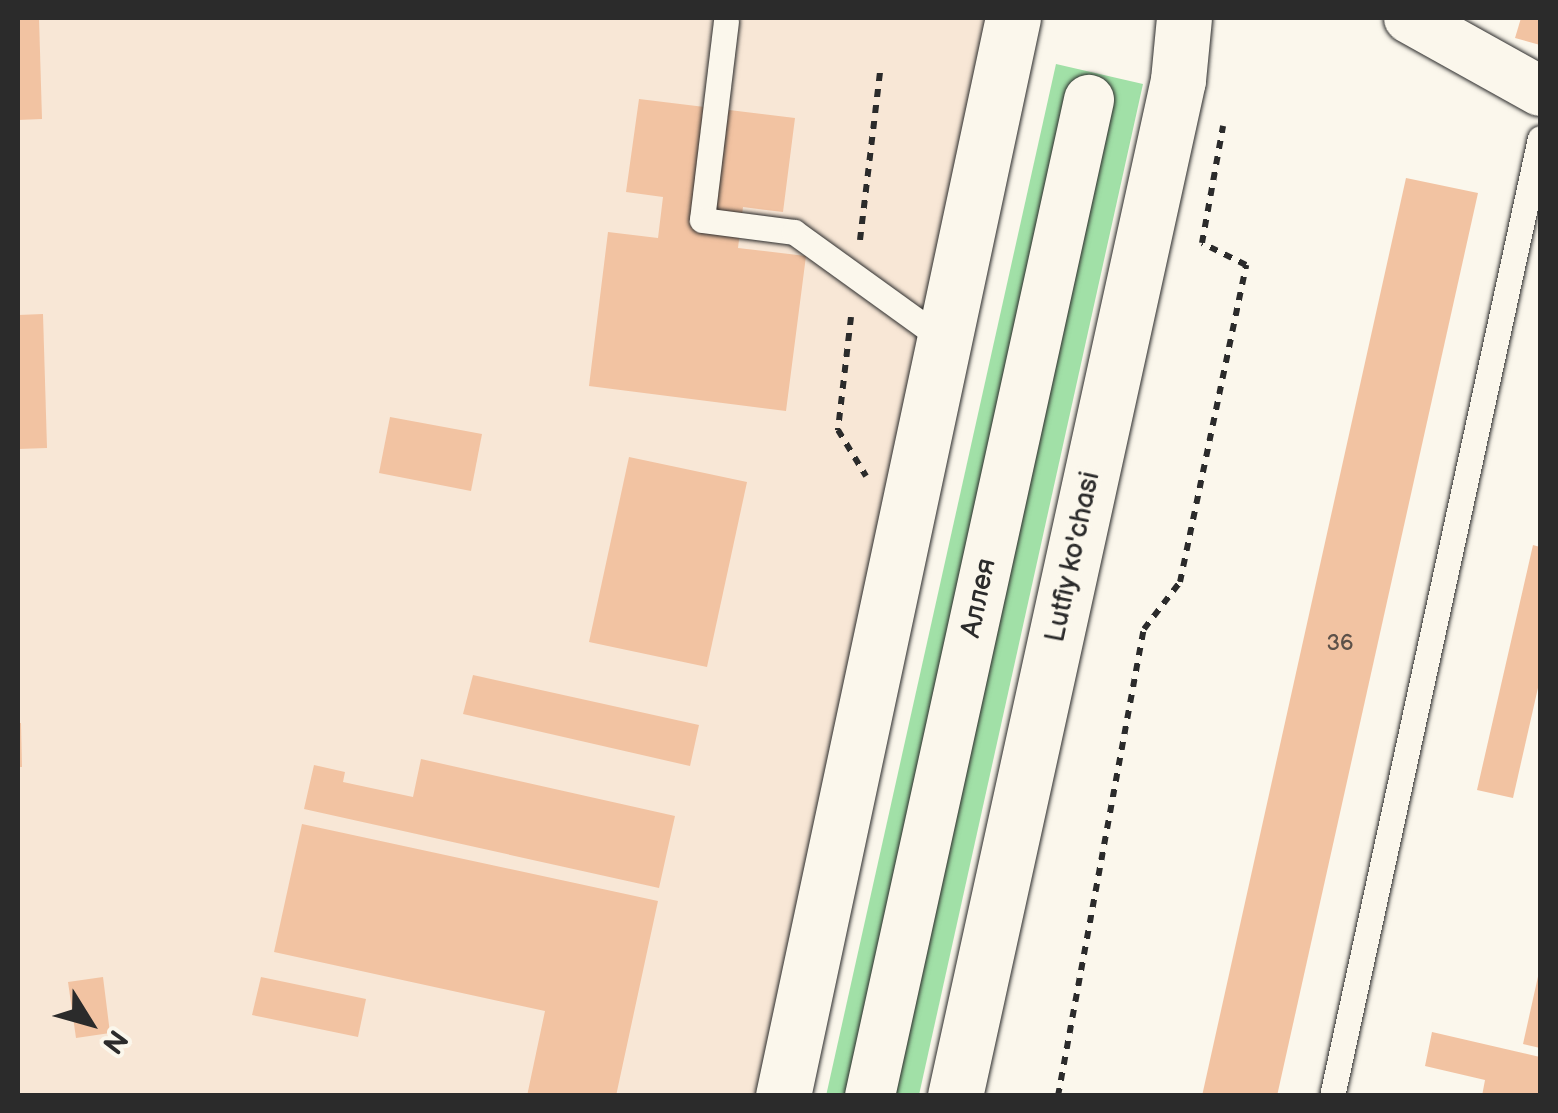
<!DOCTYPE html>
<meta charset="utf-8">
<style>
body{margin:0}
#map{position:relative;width:1558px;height:1113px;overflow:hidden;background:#fbf7ec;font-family:"Balsamiq Sans",sans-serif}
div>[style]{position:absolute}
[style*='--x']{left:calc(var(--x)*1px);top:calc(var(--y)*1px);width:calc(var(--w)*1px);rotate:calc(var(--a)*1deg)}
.built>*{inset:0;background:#f8e7d6}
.green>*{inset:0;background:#a1e0a7}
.building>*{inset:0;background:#f2c3a2}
.path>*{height:6px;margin-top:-3px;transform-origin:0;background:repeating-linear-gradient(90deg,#2b2b2b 0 8px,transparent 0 16px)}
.roads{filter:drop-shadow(0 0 2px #2b2b2b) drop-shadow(0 0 2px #2b2b2b)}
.lane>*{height:25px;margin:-12.5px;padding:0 12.5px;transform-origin:12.5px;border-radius:12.5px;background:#fbf7ec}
.street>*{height:50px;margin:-25px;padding:0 25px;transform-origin:25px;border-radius:25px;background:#fbf7ec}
.secondary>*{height:55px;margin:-27.5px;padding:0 27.5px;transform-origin:27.5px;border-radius:27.5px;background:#fbf7ec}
span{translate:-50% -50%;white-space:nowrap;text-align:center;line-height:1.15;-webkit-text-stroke:10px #fbf7ec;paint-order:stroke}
.number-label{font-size:22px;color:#5d5149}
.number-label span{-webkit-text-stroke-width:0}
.street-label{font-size:28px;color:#2b2b2b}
.frame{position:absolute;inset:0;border:20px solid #2b2b2b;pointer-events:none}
.north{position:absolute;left:40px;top:973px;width:100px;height:100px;-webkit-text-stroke:8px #fbf7ec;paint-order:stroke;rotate:127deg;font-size:28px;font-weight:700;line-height:40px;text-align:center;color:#2b2b2b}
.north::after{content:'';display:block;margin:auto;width:35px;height:45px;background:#2b2b2b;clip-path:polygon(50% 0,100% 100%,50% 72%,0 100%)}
</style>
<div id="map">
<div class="built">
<div style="clip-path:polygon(18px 18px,1013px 18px,783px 1095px,18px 1095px)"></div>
</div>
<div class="green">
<div style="clip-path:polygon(1056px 64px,1143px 84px,919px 1095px,826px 1096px)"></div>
</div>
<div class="building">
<div style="clip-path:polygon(18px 18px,39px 18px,42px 119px,18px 120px)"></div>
<div style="clip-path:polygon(1521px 18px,1540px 18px,1540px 45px,1515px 38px)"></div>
<div style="clip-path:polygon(639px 99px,795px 118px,783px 212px,743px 207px,738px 248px,806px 256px,786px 411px,589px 386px,608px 232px,658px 238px,663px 197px,626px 192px)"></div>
<div style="clip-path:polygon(1406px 178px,1478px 193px,1277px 1096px,1202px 1096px)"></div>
<div style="clip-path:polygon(43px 314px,47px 448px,18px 449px,18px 315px)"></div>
<div style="clip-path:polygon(390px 417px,482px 434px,471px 491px,379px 473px)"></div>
<div style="clip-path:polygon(629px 457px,747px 482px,707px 667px,589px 642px)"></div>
<div style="clip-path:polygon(1533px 545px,1540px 547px,1540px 679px,1513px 798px,1477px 790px)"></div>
<div style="clip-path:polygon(473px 675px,699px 725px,690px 766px,463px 714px)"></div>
<div style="clip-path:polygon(18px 723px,21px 723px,22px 767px,18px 767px)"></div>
<div style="clip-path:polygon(421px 759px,675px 816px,659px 888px,304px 809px,314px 765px,345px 772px,343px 782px,413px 797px)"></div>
<div style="clip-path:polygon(302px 824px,658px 901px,616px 1096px,527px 1096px,545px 1011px,274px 952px)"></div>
<div style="clip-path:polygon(1539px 972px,1540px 973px,1540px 1048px,1523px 1044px)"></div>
<div style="clip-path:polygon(103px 977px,110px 1033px,76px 1038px,68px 982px)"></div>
<div style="clip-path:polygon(261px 977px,366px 999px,358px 1037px,252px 1015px)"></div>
<div style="clip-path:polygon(1432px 1032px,1540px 1057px,1540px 1096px,1482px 1096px,1485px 1080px,1425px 1066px)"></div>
</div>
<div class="path">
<div style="--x:860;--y:240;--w:169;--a:-83.2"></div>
<div style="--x:851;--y:317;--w:114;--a:96.6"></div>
<div style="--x:838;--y:430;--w:54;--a:58.7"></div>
<div style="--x:1058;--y:1096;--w:475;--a:-79.6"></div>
<div style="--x:1144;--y:629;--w:59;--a:-52.5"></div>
<div style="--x:1180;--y:582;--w:324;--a:-78.2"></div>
<div style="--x:1246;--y:265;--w:49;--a:-153.4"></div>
<div style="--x:1202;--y:243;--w:119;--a:-79.8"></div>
</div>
<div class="roads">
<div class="lane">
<div style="--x:726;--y:21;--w:200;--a:96.9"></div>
<div style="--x:702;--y:220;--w:93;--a:7.4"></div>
<div style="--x:794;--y:232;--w:186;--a:35.8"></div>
<div style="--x:1332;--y:1096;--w:980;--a:-77.75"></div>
</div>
<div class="street">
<div style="--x:1409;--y:18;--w:150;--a:29.1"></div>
<div style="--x:870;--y:1096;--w:1020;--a:-77.6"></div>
</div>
<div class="secondary">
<div style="--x:783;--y:1096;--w:1102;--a:-77.96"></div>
<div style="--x:955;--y:1096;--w:1040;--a:-77.62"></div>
<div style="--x:1178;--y:80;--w:62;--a:-84.5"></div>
</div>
</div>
<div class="number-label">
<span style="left:1340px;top:644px">36</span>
</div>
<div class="street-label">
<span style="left:1073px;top:557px;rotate:-78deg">Lutfiy ko'chasi</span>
<span style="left:979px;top:598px;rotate:-78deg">Аллея</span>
</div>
<div class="frame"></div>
<div class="north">N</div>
</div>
